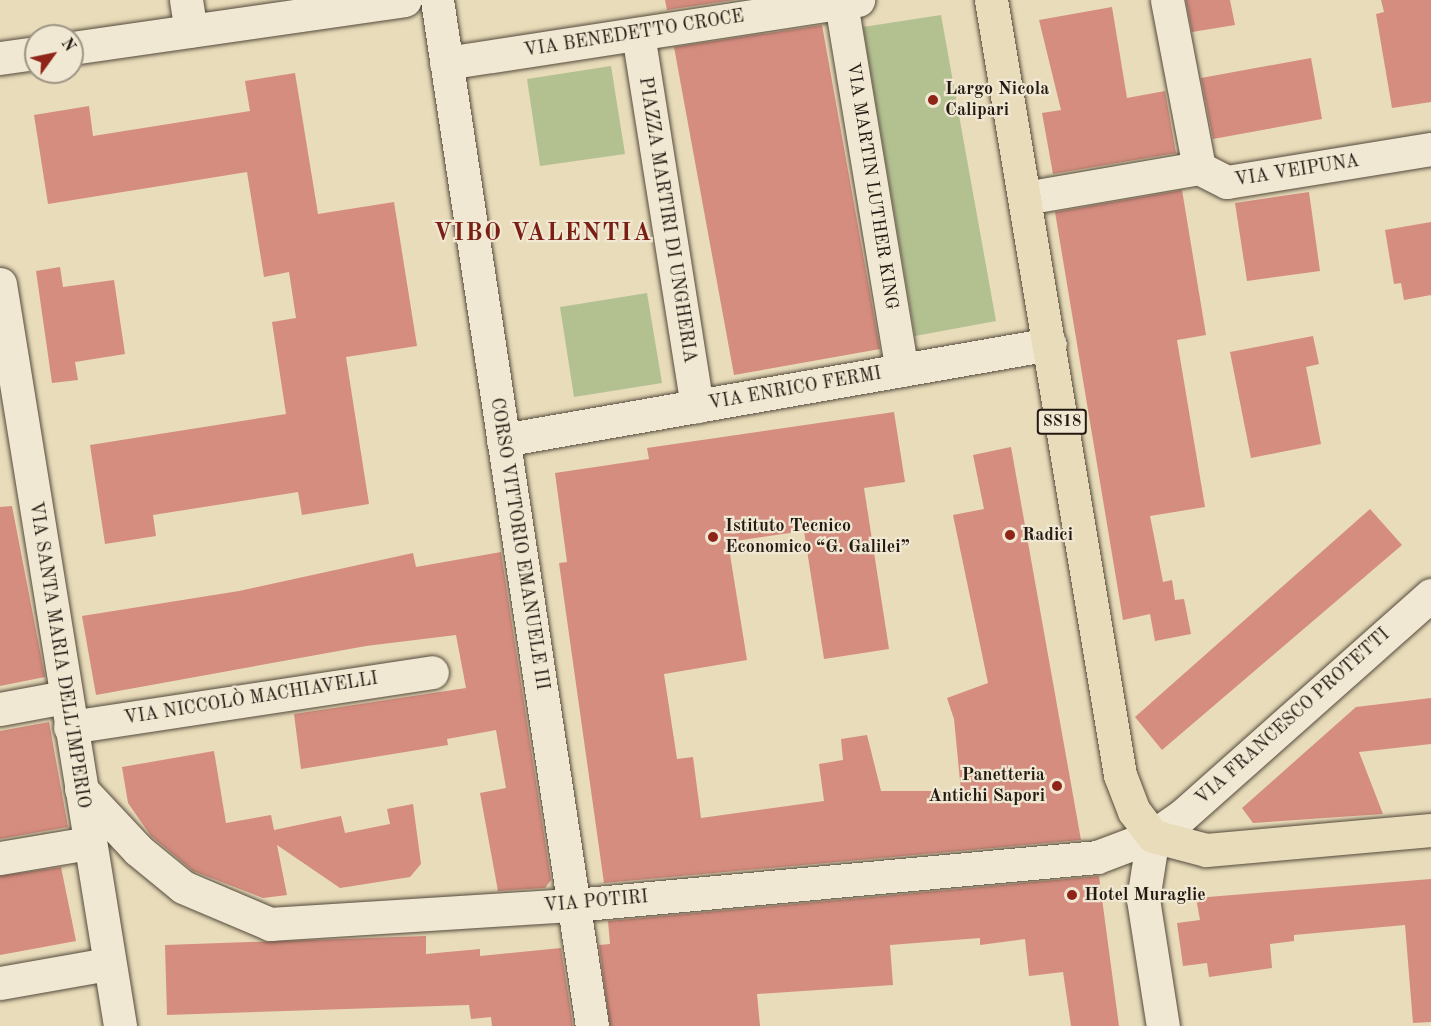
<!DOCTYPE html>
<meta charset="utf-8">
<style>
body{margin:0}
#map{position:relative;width:1431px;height:1026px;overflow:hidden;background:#e8dcba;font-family:"Old Standard TT",serif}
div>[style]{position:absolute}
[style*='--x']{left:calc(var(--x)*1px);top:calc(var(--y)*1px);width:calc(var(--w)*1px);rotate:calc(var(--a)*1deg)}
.green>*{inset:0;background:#b3c191}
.building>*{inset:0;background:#d58d7f}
.roads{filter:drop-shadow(0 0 2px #554a3c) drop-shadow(0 0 2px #554a3c)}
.minor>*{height:33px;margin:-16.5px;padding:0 16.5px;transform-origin:16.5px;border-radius:16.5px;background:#f0e8d2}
.major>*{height:33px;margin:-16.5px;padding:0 16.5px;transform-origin:16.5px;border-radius:16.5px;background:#e8dcba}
.dots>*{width:16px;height:16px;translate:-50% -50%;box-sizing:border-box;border:3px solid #f0e8d2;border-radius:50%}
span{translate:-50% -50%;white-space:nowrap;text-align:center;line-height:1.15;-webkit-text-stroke:4.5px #f0e8d2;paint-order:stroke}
.shield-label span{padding:2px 4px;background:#f0e8d2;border:2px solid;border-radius:4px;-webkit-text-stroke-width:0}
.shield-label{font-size:16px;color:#241912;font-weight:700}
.street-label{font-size:18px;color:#241912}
.poi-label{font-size:18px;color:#241912;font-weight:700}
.left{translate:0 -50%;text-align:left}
.right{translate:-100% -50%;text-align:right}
.district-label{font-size:24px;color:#7a1f14;font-weight:700;letter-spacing:1.5px}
.north{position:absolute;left:24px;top:24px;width:60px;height:60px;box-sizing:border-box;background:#f0e8d2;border:2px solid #9e9585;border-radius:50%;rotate:57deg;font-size:16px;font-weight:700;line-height:24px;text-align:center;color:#241912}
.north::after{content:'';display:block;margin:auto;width:21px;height:27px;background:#8f2418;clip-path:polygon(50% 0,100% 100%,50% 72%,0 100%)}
</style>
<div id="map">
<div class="green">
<div style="clip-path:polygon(941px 15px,996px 321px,915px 336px,863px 27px)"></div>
<div style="clip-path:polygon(611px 66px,625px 154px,540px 166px,527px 79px)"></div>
<div style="clip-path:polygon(647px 293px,662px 383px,574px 397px,560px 307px)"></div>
</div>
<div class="building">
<div style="clip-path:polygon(665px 0,734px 0,667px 10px)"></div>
<div style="clip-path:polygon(1186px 0,1230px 0,1235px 25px,1192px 32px)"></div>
<div style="clip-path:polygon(1381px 0,1431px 0,1431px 102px,1392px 108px,1376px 14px,1384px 12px)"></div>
<div style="clip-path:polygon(1112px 7px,1127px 98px,1165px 91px,1176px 153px,1053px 174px,1042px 113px,1061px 110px,1039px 20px)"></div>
<div style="clip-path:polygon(822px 25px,880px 349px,734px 375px,674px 47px)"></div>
<div style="clip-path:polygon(1311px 58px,1322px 119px,1213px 139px,1201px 78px)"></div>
<div style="clip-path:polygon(295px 73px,318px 214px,394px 202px,417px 346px,346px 357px,369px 504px,302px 515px,298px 492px,153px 515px,156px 536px,105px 544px,90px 445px,286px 414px,272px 322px,296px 318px,289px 272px,264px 277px,247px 172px,48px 204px,34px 115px,89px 106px,93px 136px,250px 111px,245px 81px)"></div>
<div style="clip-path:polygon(1182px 190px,1206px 335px,1177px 340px,1205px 507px,1150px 516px,1163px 582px,1172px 580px,1175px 600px,1184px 599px,1191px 634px,1155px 641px,1150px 614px,1123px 620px,1055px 212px)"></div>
<div style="clip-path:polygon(1309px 192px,1320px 271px,1247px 281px,1235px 203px)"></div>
<div style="clip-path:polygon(1431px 222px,1431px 295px,1404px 300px,1401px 283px,1394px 284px,1385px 230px)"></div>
<div style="clip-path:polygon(60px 267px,63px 287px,114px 280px,125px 354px,75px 362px,78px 380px,52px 383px,36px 271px)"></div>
<div style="clip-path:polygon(1313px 336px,1319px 364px,1306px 367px,1321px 444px,1251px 458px,1230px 352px)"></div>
<div style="clip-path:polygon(894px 412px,905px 482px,864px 488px,889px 649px,824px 659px,804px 531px,728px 542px,747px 660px,664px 674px,677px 759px,693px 757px,701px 818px,824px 801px,819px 764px,843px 760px,841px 739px,867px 735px,881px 791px,961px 791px,954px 719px,947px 698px,988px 683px,953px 515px,984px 509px,973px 455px,1011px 447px,1081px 840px,604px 883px,559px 563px,567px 562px,555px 473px,649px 459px,647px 448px)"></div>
<div style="clip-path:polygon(12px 506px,45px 677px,0 686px,0 507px)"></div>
<div style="clip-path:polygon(1370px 509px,1402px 545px,1162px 750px,1135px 717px)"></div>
<div style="clip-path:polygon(501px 552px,551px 880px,545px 888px,498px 891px,480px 793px,506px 788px,496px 730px,447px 739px,448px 745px,301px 769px,294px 714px,466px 688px,456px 635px,366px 646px,96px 695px,82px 616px,239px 591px,413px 553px,416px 567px)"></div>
<div style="clip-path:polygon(1431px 698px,1431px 744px,1359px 752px,1383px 814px,1253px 823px,1242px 808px,1356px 707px)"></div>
<div style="clip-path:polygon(49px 722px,68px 827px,0 839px,0 731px)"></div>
<div style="clip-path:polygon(214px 751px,226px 823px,271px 815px,274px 830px,341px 816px,345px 833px,390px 824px,387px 809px,413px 804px,421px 864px,410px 877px,340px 888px,277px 845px,287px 895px,263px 898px,193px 871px,151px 836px,128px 803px,122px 767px)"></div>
<div style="clip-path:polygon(61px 867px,76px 941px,0 955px,0 876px)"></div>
<div style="clip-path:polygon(1099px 876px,1119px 1026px,1071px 1026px,1063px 972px,1029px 976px,1025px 939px,980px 945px,980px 938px,890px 945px,893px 985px,757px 994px,760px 1026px,610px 1026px,599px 945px,610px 944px,608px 921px)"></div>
<div style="clip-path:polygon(1431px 879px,1431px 1022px,1413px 1023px,1405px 925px,1294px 935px,1294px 941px,1270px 944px,1272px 968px,1209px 977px,1207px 963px,1183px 966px,1177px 923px,1200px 920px,1196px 898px)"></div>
<div style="clip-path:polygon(426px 936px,426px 954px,480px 949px,480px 956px,561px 948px,573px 1026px,492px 1026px,491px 1017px,471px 1019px,469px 1005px,167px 1015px,165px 945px)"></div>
</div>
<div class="roads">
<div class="minor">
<div style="--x:186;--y:0;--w:31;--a:81"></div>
<div style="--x:437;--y:0;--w:1038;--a:81.41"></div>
<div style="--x:1167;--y:0;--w:171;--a:79.2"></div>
<div style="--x:841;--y:3;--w:372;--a:80.6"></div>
<div style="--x:638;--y:34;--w:377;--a:81"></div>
<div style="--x:72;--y:48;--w:336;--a:-8.2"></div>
<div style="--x:0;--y:58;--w:36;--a:-8"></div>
<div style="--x:446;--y:63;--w:417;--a:-8.7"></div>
<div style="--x:1025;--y:198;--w:177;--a:-9.8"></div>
<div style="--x:1199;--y:168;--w:31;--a:27"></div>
<div style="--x:1227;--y:182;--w:207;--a:-9.2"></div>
<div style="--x:0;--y:284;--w:752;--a:80.81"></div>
<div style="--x:503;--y:440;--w:555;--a:-9.95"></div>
<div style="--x:0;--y:709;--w:66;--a:-10.5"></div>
<div style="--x:70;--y:727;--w:366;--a:-8.6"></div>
<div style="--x:81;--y:789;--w:83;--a:46.9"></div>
<div style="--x:138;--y:850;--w:58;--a:39.4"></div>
<div style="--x:183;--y:887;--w:95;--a:23"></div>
<div style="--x:270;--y:924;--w:305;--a:-3.6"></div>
<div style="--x:574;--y:905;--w:525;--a:-5.24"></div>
<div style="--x:1097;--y:857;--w:60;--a:-20.6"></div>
<div style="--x:1153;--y:836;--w:35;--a:-35"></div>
<div style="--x:1182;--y:816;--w:333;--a:-41.6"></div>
<div style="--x:1153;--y:836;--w:64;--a:99"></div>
<div style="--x:1143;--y:899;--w:129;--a:81.1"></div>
<div style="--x:0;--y:858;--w:90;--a:-9.6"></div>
<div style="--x:0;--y:983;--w:110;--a:-10"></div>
</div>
<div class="major">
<div style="--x:991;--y:0;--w:786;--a:80.55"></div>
<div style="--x:1120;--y:775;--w:39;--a:69"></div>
<div style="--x:1134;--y:811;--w:31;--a:53"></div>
<div style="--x:1153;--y:836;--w:55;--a:14.8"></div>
<div style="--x:1206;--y:850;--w:226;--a:-5.1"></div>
</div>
</div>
<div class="dots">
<div style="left:933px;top:100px;background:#8f2418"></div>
<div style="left:1010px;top:535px;background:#8f2418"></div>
<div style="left:713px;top:537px;background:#8f2418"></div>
<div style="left:1057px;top:786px;background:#8f2418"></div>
<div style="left:1072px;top:895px;background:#8f2418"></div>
</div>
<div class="shield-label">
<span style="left:1062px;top:422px">SS18</span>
</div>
<div class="street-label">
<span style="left:634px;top:34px;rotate:-9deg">VIA BENEDETTO CROCE</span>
<span style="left:1297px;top:171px;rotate:-9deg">VIA VEIPUNA</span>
<span style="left:872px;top:186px;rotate:81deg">VIA MARTIN LUTHER KING</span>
<span style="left:667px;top:220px;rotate:81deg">PIAZZA MARTIRI DI UNGHERIA</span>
<span style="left:795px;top:389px;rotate:-10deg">VIA ENRICO FERMI</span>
<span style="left:519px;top:544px;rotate:81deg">CORSO VITTORIO EMANUELE III</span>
<span style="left:59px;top:655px;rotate:81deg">VIA SANTA MARIA DELL'IMPERIO</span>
<span style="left:251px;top:699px;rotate:-9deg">VIA NICCOLÒ MACHIAVELLI</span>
<span style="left:1293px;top:717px;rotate:-42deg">VIA FRANCESCO PROTETTI</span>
<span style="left:596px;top:902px;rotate:-5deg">VIA POTIRI</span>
</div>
<div class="poi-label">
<span class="left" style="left:945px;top:100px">Largo Nicola<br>Calipari</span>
<span class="left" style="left:725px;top:537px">Istituto Tecnico<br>Economico “G. Galilei”</span>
<span class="left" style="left:1022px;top:535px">Radici</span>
<span class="right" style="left:1045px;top:786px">Panetteria<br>Antichi Sapori</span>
<span class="left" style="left:1084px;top:895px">Hotel Muraglie</span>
</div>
<div class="district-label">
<span style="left:543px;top:235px">VIBO VALENTIA</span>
</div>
<div class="north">N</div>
</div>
